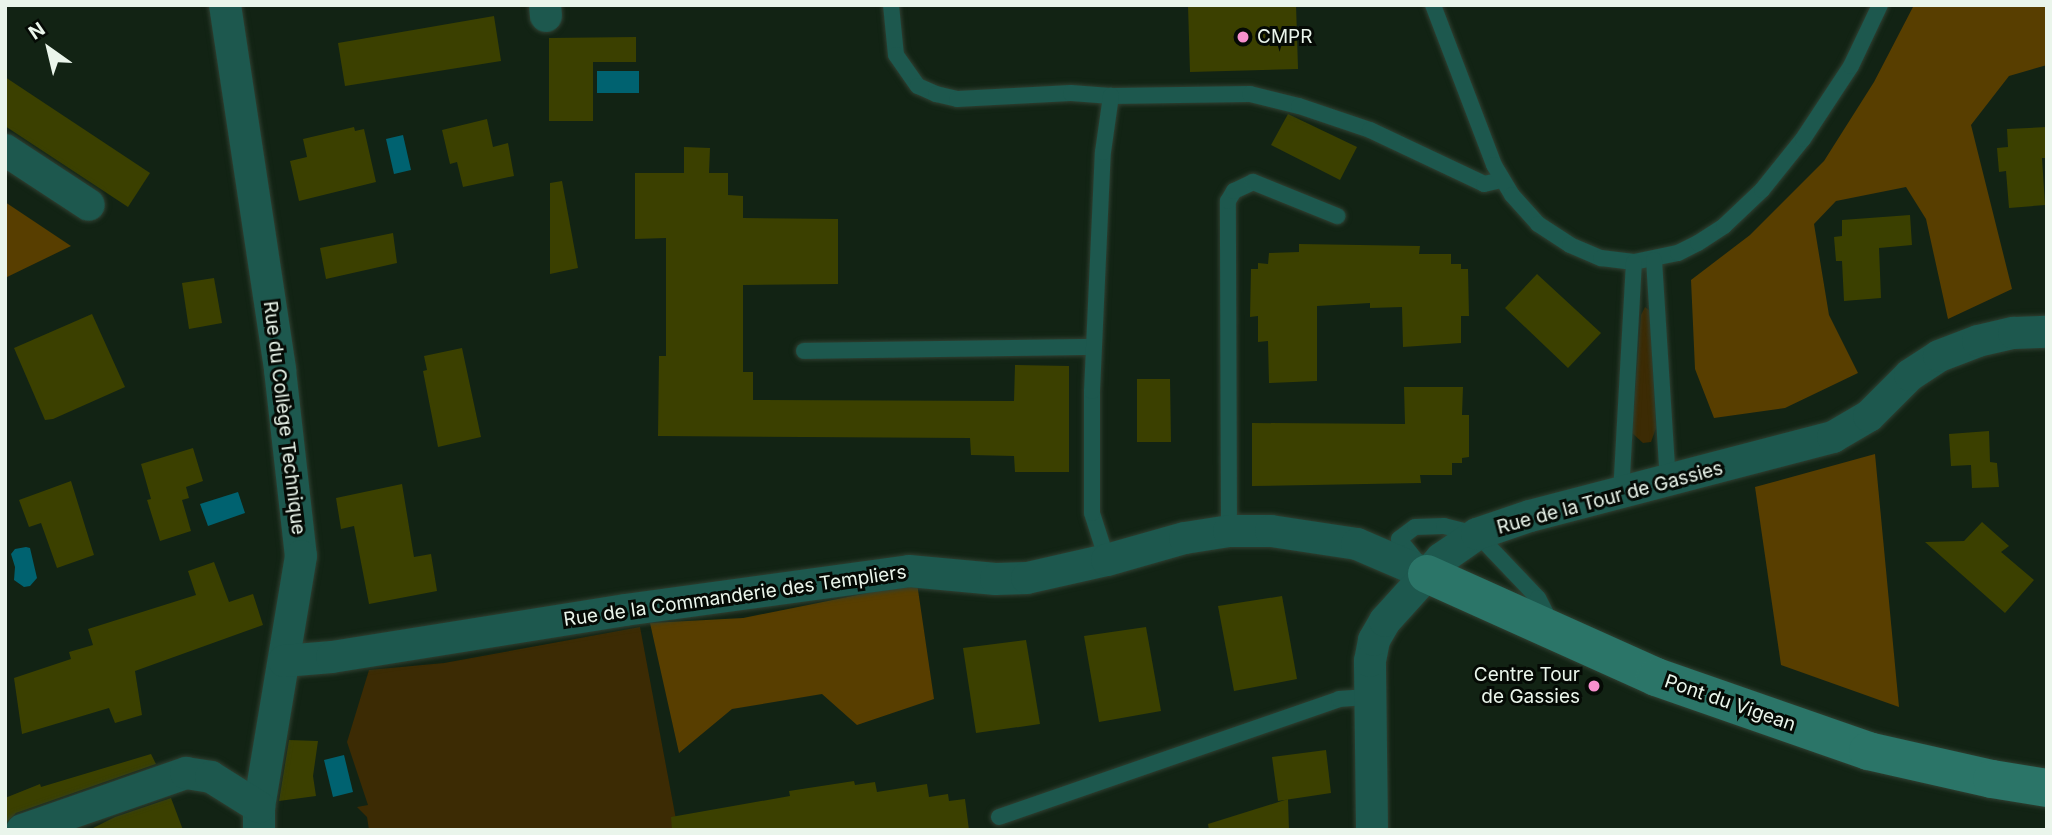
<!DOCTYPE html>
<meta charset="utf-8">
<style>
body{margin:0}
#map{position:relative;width:2052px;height:835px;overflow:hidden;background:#122314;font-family:Inter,sans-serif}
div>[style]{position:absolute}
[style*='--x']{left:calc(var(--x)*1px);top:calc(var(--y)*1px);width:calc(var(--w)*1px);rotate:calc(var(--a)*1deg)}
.green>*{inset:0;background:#3c2b04}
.forest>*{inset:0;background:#583e00}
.water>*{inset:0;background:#006270}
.building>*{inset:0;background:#3b4000}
.roads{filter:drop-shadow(0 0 2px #304032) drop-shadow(0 0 2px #304032)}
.lane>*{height:16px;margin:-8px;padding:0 8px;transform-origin:8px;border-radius:8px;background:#1d584e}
.street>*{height:32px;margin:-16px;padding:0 16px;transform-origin:16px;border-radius:16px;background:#1d584e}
.secondary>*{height:38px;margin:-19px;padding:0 19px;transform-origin:19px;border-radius:19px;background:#2b7568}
.dots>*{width:19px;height:19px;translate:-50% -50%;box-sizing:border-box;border:4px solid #050a05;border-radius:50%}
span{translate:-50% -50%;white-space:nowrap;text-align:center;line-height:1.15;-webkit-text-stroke:6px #050a05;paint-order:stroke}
.poi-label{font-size:19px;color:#eaf5eb}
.left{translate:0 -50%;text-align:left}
.right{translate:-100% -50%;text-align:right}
.street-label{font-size:19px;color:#eaf5eb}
.frame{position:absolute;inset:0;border:7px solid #eaf5eb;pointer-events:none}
.north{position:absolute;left:14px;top:14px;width:70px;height:70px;-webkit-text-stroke:5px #050a05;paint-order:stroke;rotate:326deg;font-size:19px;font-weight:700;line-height:28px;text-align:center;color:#eaf5eb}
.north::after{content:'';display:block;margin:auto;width:24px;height:32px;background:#eaf5eb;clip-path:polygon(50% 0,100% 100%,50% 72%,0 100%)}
</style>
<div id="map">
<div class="green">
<div style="clip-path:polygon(1645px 307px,1650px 311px,1656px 428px,1651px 442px,1643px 443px,1632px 433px,1641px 315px)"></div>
<div style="clip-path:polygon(640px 627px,678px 830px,369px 830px,367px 817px,357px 807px,368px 805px,347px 742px,369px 670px,444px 663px)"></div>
</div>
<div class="forest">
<div style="clip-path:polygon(1914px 5px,2047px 5px,2047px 65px,2009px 76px,1971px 125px,2012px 289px,1948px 319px,1926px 219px,1906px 187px,1836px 201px,1814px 224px,1829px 315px,1858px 373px,1785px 408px,1714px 418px,1695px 369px,1691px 280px,1750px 235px,1824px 161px,1874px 82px)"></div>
<div style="clip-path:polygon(5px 202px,71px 246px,5px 278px)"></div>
<div style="clip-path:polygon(1875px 454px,1899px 707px,1781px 665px,1755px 487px)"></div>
<div style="clip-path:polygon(917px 583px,934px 699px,857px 725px,822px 694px,732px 709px,679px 753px,650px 623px,743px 618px)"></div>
</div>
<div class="water">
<div style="clip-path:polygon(597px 71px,639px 71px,639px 93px,597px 93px)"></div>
<div style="clip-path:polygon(403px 135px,411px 170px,394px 174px,386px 139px)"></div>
<div style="clip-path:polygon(238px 492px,245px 513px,208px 526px,200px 504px)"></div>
<div style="clip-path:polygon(26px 547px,30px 548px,37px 578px,30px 586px,24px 587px,14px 580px,15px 567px,11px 554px,15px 549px)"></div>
<div style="clip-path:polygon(344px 755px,353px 792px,333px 797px,324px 760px)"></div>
</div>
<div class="building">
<div style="clip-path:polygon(1188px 5px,1296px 5px,1298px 69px,1190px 72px)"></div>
<div style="clip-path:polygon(494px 16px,501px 61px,345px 86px,338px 43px)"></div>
<div style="clip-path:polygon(636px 37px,636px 62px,593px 62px,593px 121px,549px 121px,549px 38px)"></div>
<div style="clip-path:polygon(5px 77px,150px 173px,128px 207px,5px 126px)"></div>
<div style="clip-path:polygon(1288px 114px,1357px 147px,1340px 180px,1271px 145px)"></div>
<div style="clip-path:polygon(487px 119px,493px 147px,508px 143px,514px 176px,463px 187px,457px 162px,450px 164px,442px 130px)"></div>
<div style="clip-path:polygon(354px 127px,355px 131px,364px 129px,376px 182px,299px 201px,290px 161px,307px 157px,303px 139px)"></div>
<div style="clip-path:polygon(2047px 127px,2047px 158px,2042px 158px,2045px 205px,2009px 208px,2006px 171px,1999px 172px,1997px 148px,2008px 147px,2007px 129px)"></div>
<div style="clip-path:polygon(684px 147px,710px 148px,709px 173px,728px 173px,728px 195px,743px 196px,743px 218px,838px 219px,838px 284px,743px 285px,743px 372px,753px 372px,753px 400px,1014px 401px,1015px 365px,1069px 366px,1069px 472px,1015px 472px,1014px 456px,971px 455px,970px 438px,658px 436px,659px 356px,666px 356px,666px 238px,635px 239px,635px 173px,684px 173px)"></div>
<div style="clip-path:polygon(562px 181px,578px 268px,550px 274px,550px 183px)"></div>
<div style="clip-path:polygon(1910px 215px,1912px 245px,1879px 248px,1881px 298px,1844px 301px,1842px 261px,1836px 261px,1834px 237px,1842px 236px,1842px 220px)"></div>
<div style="clip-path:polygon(393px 233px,397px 263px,326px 279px,320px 248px)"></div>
<div style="clip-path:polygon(1299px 244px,1420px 246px,1419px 254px,1451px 254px,1451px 264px,1461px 264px,1461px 269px,1468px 269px,1469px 316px,1461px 316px,1461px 343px,1403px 347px,1402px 307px,1370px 308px,1370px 303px,1317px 306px,1317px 381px,1269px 383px,1268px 341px,1258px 342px,1258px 316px,1250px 317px,1251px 269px,1258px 269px,1258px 263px,1268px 264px,1269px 253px,1299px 252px)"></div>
<div style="clip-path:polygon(1537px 274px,1601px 333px,1568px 368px,1505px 308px)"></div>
<div style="clip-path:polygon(214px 278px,222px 323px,189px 329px,182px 283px)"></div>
<div style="clip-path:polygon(92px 314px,125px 387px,53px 419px,45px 420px,14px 348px)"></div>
<div style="clip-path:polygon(462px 348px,481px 437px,438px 447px,423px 371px,427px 370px,424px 356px)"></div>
<div style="clip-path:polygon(1137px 379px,1170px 379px,1171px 442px,1137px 442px)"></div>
<div style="clip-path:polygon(1404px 387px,1463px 387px,1462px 415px,1469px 415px,1469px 457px,1462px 458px,1462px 463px,1452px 463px,1452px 475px,1420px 475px,1421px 483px,1252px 486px,1252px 423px,1405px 424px)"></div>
<div style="clip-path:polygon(1989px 431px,1990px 462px,1997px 463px,1999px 487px,1972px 488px,1971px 465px,1951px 466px,1949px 434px)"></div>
<div style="clip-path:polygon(193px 448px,203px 481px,186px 487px,189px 498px,182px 500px,191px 531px,160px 541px,147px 500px,151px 499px,141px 464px)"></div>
<div style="clip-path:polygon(71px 481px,94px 555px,57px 568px,41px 523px,29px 527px,19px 500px)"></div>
<div style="clip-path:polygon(402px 484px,414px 557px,431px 554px,437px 591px,369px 604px,354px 526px,341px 529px,336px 498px)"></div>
<div style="clip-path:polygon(1982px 522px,2009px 546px,2001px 552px,2034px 580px,2005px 613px,1925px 542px,1964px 541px)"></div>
<div style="clip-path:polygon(214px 562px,229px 602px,253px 594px,263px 625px,135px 671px,142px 715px,115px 723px,109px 708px,22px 734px,14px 678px,71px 659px,69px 652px,93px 645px,88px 629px,196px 595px,188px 571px)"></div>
<div style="clip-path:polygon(1282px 596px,1297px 679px,1234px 691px,1218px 606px)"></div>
<div style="clip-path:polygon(1146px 627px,1161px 711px,1099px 722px,1084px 636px)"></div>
<div style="clip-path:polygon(1026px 640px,1040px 724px,976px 733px,963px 648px)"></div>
<div style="clip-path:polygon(289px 740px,318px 741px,313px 776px,316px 796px,279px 801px)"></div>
<div style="clip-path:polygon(1326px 750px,1331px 793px,1278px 801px,1272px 757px)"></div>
<div style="clip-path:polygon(151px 754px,156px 764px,16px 813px,5px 824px,5px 798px,40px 784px,41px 787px)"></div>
<div style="clip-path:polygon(854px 781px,855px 785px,875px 782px,877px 792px,927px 784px,929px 797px,948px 794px,949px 801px,965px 799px,969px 830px,672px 830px,671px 817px,790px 796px,789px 791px)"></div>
<div style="clip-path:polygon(171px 798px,183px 830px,89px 830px,115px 817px)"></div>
<div style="clip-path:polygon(1288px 799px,1289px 830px,1209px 830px,1208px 824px)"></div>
</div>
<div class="roads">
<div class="lane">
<div style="--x:891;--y:5;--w:50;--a:84.3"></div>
<div style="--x:896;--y:55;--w:38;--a:55"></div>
<div style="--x:918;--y:86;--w:20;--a:24"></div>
<div style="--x:936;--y:94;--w:22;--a:13"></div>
<div style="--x:957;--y:99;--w:114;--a:-3"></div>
<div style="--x:1071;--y:93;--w:40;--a:4.3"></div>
<div style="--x:1111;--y:96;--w:139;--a:-0.8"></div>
<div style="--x:1250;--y:94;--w:50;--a:13.8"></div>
<div style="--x:1299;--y:106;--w:75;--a:18.7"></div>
<div style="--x:1370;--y:130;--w:126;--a:25.3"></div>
<div style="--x:1484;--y:184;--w:18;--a:-13"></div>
<div style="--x:1433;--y:5;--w:171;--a:69.1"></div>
<div style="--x:1494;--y:165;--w:35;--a:59"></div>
<div style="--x:1512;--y:195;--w:39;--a:48"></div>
<div style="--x:1538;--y:224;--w:38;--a:33"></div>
<div style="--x:1570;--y:245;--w:34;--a:23"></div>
<div style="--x:1601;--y:258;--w:33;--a:7"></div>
<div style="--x:1634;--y:262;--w:45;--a:-11.6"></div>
<div style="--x:1678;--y:253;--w:22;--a:-27"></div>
<div style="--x:1698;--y:243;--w:31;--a:-33"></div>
<div style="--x:1724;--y:226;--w:52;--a:-43.5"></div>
<div style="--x:1762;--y:190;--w:65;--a:-51.2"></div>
<div style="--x:1803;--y:139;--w:87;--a:-56.7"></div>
<div style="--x:1851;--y:66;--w:68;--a:-64.6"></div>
<div style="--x:1654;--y:260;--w:222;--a:86.4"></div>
<div style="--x:804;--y:351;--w:290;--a:-0.8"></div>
<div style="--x:1621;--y:494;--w:232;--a:-86.8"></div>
<div style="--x:1229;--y:531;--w:330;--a:-90.2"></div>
<div style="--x:1228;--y:201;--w:12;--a:-59"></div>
<div style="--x:1234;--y:191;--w:21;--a:-25"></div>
<div style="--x:1253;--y:182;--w:91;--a:22"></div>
<div style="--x:1107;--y:560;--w:49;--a:-107.7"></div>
<div style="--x:1092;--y:513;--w:122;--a:-90"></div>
<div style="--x:1092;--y:391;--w:239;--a:-87.4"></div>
<div style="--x:1103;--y:152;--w:57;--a:-81.9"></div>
<div style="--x:1419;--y:564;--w:32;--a:-129"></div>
<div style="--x:1399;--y:539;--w:20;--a:-37"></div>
<div style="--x:1415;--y:527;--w:29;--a:-2"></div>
<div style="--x:1444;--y:526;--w:34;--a:14"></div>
<div style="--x:1477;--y:534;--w:88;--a:46.4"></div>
<div style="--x:1538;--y:598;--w:28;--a:63"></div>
<div style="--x:999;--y:817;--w:360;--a:-19.1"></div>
<div style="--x:1339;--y:699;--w:31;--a:-4"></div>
</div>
<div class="street">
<div style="--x:225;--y:5;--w:369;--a:81.4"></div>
<div style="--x:280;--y:370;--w:187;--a:83.6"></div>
<div style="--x:301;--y:556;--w:254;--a:99.5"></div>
<div style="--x:259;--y:807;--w:23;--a:90"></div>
<div style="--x:545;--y:5;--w:11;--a:85"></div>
<div style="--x:5;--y:150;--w:100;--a:33.2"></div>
<div style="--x:284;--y:661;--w:48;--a:-4.8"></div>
<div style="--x:332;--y:657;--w:297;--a:-9.1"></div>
<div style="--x:625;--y:610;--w:287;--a:-7.8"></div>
<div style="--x:909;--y:571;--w:87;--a:5.3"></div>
<div style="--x:996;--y:579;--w:31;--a:-2"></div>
<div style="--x:1027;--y:578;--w:82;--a:-12.7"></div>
<div style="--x:1107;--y:560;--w:81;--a:-15.8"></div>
<div style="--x:1185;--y:538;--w:45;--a:-9"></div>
<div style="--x:1229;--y:531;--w:42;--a:0"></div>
<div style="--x:1271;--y:531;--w:87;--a:8.6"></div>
<div style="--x:1357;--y:544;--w:76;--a:23.2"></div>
<div style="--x:22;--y:830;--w:174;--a:-19.2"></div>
<div style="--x:186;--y:773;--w:25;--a:9"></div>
<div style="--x:211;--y:777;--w:57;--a:32"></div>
<div style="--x:1372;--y:830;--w:169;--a:-90.7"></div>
<div style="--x:1370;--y:661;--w:21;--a:-79"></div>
<div style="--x:1374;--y:640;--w:22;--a:-60"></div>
<div style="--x:1385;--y:621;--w:84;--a:-47.9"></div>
<div style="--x:1441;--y:559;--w:44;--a:-34.8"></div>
<div style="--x:1477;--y:534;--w:56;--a:-18.8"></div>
<div style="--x:1530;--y:516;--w:313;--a:-14.6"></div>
<div style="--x:1833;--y:437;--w:42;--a:-30.3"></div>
<div style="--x:1869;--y:416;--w:58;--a:-45"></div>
<div style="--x:1910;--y:375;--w:35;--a:-33"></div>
<div style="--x:1939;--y:356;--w:42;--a:-21"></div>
<div style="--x:1978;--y:341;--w:37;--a:-13"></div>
<div style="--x:2014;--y:333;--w:33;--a:-2"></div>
</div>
<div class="secondary">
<div style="--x:1427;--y:574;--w:251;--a:24.2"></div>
<div style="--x:1656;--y:677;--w:225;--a:19.2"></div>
<div style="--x:1868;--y:751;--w:127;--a:12.7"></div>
<div style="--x:1992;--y:779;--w:56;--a:9.3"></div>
</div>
</div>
<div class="dots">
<div style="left:1243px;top:37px;background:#f790cd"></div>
<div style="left:1594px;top:686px;background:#f790cd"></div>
</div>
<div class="poi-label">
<span class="left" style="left:1257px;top:37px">CMPR</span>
<span class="right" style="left:1580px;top:686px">Centre Tour<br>de Gassies</span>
</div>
<div class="street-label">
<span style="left:284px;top:418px;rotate:83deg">Rue du Collège Technique</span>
<span style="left:1610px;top:498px;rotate:-15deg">Rue de la Tour de Gassies</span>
<span style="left:735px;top:596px;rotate:-8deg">Rue de la Commanderie des Templiers</span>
<span style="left:1730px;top:703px;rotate:19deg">Pont du Vigean</span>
</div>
<div class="frame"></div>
<div class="north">N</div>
</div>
